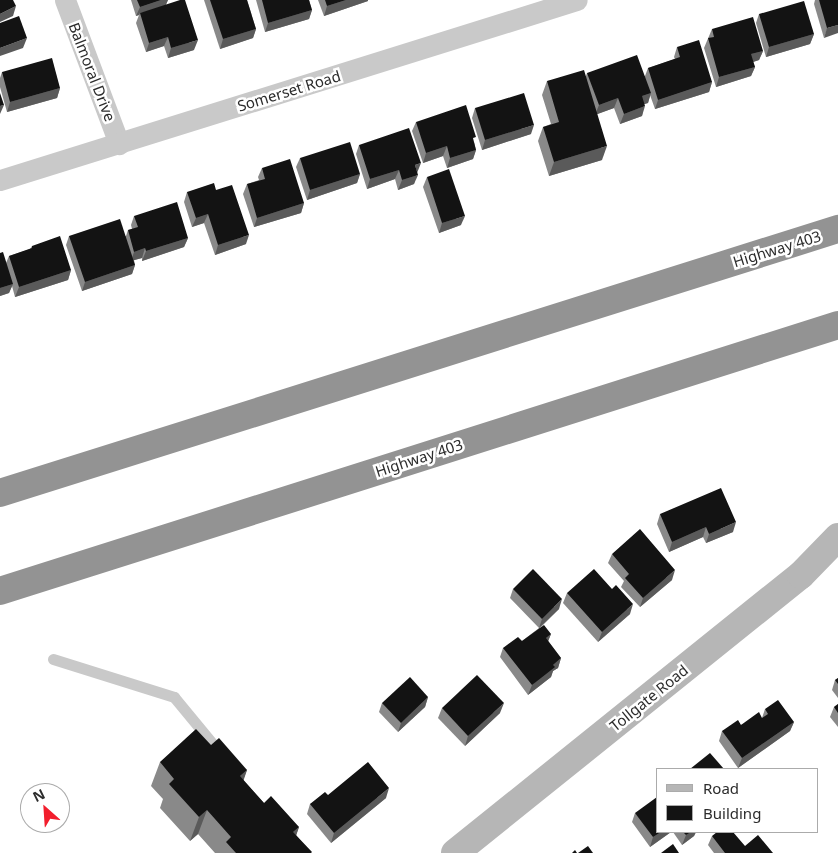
<!DOCTYPE html>
<style>
body{margin:0}
#map{position:relative;width:838px;height:853px;overflow:hidden;background:#fff;font-family:"Noto Sans",sans-serif}
div>[style]{position:absolute}
[style*='--x']{left:calc(var(--x)*1px);top:calc(var(--y)*1px);width:calc(var(--w)*1px);rotate:calc(var(--a)*1deg)}
.service>*{height:11px;margin:-5.5px;padding:0 5.5px;transform-origin:5.5px;border-radius:5.5px;background:#c9c9c9}
.minor>*{height:21px;margin:-10.5px;padding:0 10.5px;transform-origin:10.5px;border-radius:10.5px;background:#c9c9c9}
.secondary>*{height:28px;margin:-14px;padding:0 14px;transform-origin:14px;border-radius:14px;background:#b6b6b6}
.motorway>*{height:28px;margin:-14px;padding:0 14px;transform-origin:14px;border-radius:14px;background:#939393}
.wall>*{inset:0;background:#898989}
.shaded-wall>*{inset:0;background:#5a5a5a}
.building>*{inset:0;background:#131313}
span{translate:-50% -50%;white-space:nowrap;text-align:center;line-height:1.15;-webkit-text-stroke:5px #fff;paint-order:stroke}
.street-label{font-size:15px;color:#2c2c2c}
.legend{position:absolute;left:656px;top:768px;width:162px;height:65px;box-sizing:border-box;background:#fff;border:1px solid #ababab;margin:0;padding:6px 9px;list-style:none;font-size:15px;color:#2c2c2c}
.legend li{display:flex;align-items:center;gap:10px;height:25px}
.legend b{width:25px;border:1px solid #ababab}
.north{position:absolute;left:20px;top:783px;width:50px;height:50px;box-sizing:border-box;background:#fff;border:1px solid #ababab;border-radius:50%;rotate:334deg;font-size:14px;font-weight:700;line-height:20px;text-align:center;color:#2c2c2c}
.north::after{content:'';display:block;margin:auto;width:18px;height:22px;background:#f21e2d;clip-path:polygon(50% 0,100% 100%,50% 72%,0 100%)}
</style>
<div id="map">
<div class="service">
<div style="--x:53;--y:659;--w:127;--a:17.4"></div>
<div style="--x:174;--y:697;--w:74;--a:50.5"></div>
</div>
<div class="minor">
<div style="--x:65;--y:0;--w:154;--a:69.4"></div>
<div style="--x:0;--y:180;--w:604;--a:-17.33"></div>
</div>
<div class="secondary">
<div style="--x:455;--y:853;--w:444;--a:-38.8"></div>
<div style="--x:801;--y:575;--w:53;--a:-45.8"></div>
</div>
<div class="motorway">
<div style="--x:0;--y:493;--w:879;--a:-17.49"></div>
<div style="--x:0;--y:591;--w:879;--a:-17.61"></div>
</div>
<div class="wall">
<div style="clip-path:polygon(131px 0,168px 0,166px 4px,194px 50px,168px 58px,164px 46px,146px 52px,136px 23px,139px 15px,136px 16px)"></div>
<div style="clip-path:polygon(204px 0,247px 0,256px 29px,253px 38px,220px 49px)"></div>
<div style="clip-path:polygon(256px 0,309px 0,312px 10px,309px 19px,265px 32px)"></div>
<div style="clip-path:polygon(318px 0,368px 0,368px 1px,324px 16px)"></div>
<div style="clip-path:polygon(815px 0,838px 0,824px 38px,814px 4px)"></div>
<div style="clip-path:polygon(759px 14px,814px 34px,810px 44px,766px 57px,756px 23px)"></div>
<div style="clip-path:polygon(712px 29px,763px 51px,759px 60px,753px 62px,755px 67px,751px 76px,716px 87px,704px 48px)"></div>
<div style="clip-path:polygon(677px 47px,712px 82px,709px 92px,655px 109px,650px 95px,648px 103px,644px 104px,642px 116px,620px 124px,614px 108px,597px 114px,602px 160px,549px 176px,538px 141px,543px 127px,551px 124px,542px 95px,547px 81px,586px 76px,587px 73px,645px 76px,648px 68px,675px 59px,674px 57px)"></div>
<div style="clip-path:polygon(2px 72px,60px 88px,57px 98px,7px 112px,0 87px,0 78px)"></div>
<div style="clip-path:polygon(475px 108px,531px 134px,482px 150px,472px 118px)"></div>
<div style="clip-path:polygon(416px 122px,474px 142px,476px 150px,473px 159px,447px 168px,443px 156px,423px 163px,412px 131px)"></div>
<div style="clip-path:polygon(359px 145px,417px 173px,414px 184px,398px 190px,395px 179px,367px 189px,356px 154px)"></div>
<div style="clip-path:polygon(300px 158px,360px 174px,357px 183px,307px 200px,296px 167px)"></div>
<div style="clip-path:polygon(262px 168px,304px 203px,301px 213px,254px 227px,243px 194px,247px 184px,259px 180px,258px 177px)"></div>
<div style="clip-path:polygon(427px 177px,461px 225px,439px 233px,423px 187px)"></div>
<div style="clip-path:polygon(216px 190px,246px 244px,215px 255px,204px 223px,192px 227px,184px 202px,187px 192px)"></div>
<div style="clip-path:polygon(134px 216px,188px 238px,184px 247px,142px 261px,142px 258px,134px 260px,135px 265px,132px 274px,82px 291px,66px 245px,69px 236px,126px 236px,128px 230px,132px 229px,131px 225px)"></div>
<div style="clip-path:polygon(32px 246px,71px 270px,68px 280px,15px 297px,12px 286px,9px 293px,0 296px,0 253px,6px 263px,9px 256px,30px 249px)"></div>
<div style="clip-path:polygon(660px 514px,733px 532px,706px 543px,703px 537px,669px 552px,657px 524px)"></div>
<div style="clip-path:polygon(612px 554px,672px 580px,640px 607px,621px 587px,624px 581px,608px 563px)"></div>
<div style="clip-path:polygon(513px 589px,559px 609px,540px 628px,551px 634px,548px 641px,561px 658px,558px 668px,553px 671px,551px 677px,528px 695px,500px 657px,503px 648px,522px 641px,539px 628px,510px 598px)"></div>
<div style="clip-path:polygon(612px 589px,630px 614px,598px 642px,563px 603px,567px 593px)"></div>
<div style="clip-path:polygon(838px 678px,838px 698px,832px 690px,835px 680px)"></div>
<div style="clip-path:polygon(428px 697px,425px 707px,398px 732px,379px 712px,382px 703px)"></div>
<div style="clip-path:polygon(838px 704px,838px 727px,830px 717px,834px 707px)"></div>
<div style="clip-path:polygon(442px 708px,500px 713px,465px 746px,438px 718px)"></div>
<div style="clip-path:polygon(765px 709px,794px 722px,790px 731px,738px 768px,719px 741px,722px 731px,762px 718px)"></div>
<div style="clip-path:polygon(211px 745px,247px 770px,243px 780px,264px 803px,299px 827px,296px 835px,311px 853px,215px 853px,198px 834px,190px 841px,160px 808px,163px 799px,151px 786px,160px 762px)"></div>
<div style="clip-path:polygon(328px 795px,386px 798px,331px 843px,307px 814px,310px 804px)"></div>
<div style="clip-path:polygon(635px 813px,657px 832px,671px 832px,650px 847px,632px 822px)"></div>
<div style="clip-path:polygon(673px 832px,696px 832px,694px 836px,682px 845px)"></div>
<div style="clip-path:polygon(712px 836px,745px 846px,773px 853px,714px 853px,708px 845px)"></div>
</div>
<div class="shaded-wall">
<div style="clip-path:polygon(161px 0,168px 0,165px 7px,140px 13px,139px 15px,136px 16px,140px 7px)"></div>
<div style="clip-path:polygon(346px 0,368px 0,368px 1px,324px 16px,327px 6px)"></div>
<div style="clip-path:polygon(16px 6px,13px 16px,0 22px,0 14px)"></div>
<div style="clip-path:polygon(312px 10px,309px 19px,265px 32px,268px 23px)"></div>
<div style="clip-path:polygon(838px 25px,838px 33px,824px 38px,827px 28px)"></div>
<div style="clip-path:polygon(256px 29px,253px 38px,220px 49px,223px 39px)"></div>
<div style="clip-path:polygon(814px 34px,810px 44px,766px 57px,769px 47px)"></div>
<div style="clip-path:polygon(168px 37px,164px 46px,146px 52px,149px 43px)"></div>
<div style="clip-path:polygon(27px 38px,23px 48px,0 56px,0 48px)"></div>
<div style="clip-path:polygon(198px 40px,194px 50px,168px 58px,171px 48px)"></div>
<div style="clip-path:polygon(763px 51px,759px 60px,747px 64px,751px 54px)"></div>
<div style="clip-path:polygon(755px 67px,751px 76px,716px 87px,719px 77px)"></div>
<div style="clip-path:polygon(712px 82px,709px 92px,655px 109px,658px 100px)"></div>
<div style="clip-path:polygon(60px 88px,57px 98px,7px 112px,10px 102px)"></div>
<div style="clip-path:polygon(651px 93px,648px 103px,638px 106px,642px 96px)"></div>
<div style="clip-path:polygon(618px 98px,614px 108px,595px 115px,599px 105px)"></div>
<div style="clip-path:polygon(4px 105px,0 114px,0 115px,0 106px)"></div>
<div style="clip-path:polygon(645px 106px,642px 116px,620px 124px,624px 114px)"></div>
<div style="clip-path:polygon(534px 125px,531px 134px,482px 150px,485px 140px)"></div>
<div style="clip-path:polygon(447px 146px,443px 156px,423px 163px,426px 153px)"></div>
<div style="clip-path:polygon(607px 146px,602px 160px,549px 176px,554px 162px)"></div>
<div style="clip-path:polygon(476px 150px,473px 159px,447px 168px,450px 158px)"></div>
<div style="clip-path:polygon(421px 163px,417px 173px,415px 165px)"></div>
<div style="clip-path:polygon(399px 170px,395px 179px,367px 189px,370px 179px)"></div>
<div style="clip-path:polygon(360px 174px,357px 183px,307px 200px,310px 190px)"></div>
<div style="clip-path:polygon(418px 175px,414px 184px,398px 190px,402px 180px)"></div>
<div style="clip-path:polygon(304px 203px,301px 213px,254px 227px,257px 218px)"></div>
<div style="clip-path:polygon(208px 214px,204px 223px,192px 227px,196px 218px)"></div>
<div style="clip-path:polygon(465px 216px,461px 225px,439px 233px,442px 223px)"></div>
<div style="clip-path:polygon(249px 235px,246px 244px,215px 255px,218px 245px)"></div>
<div style="clip-path:polygon(188px 238px,184px 247px,142px 261px,146px 251px)"></div>
<div style="clip-path:polygon(145px 248px,142px 258px,131px 261px,134px 252px)"></div>
<div style="clip-path:polygon(135px 265px,132px 274px,82px 291px,85px 282px)"></div>
<div style="clip-path:polygon(71px 270px,68px 280px,15px 297px,19px 287px)"></div>
<div style="clip-path:polygon(13px 284px,9px 293px,0 296px,0 288px)"></div>
<div style="clip-path:polygon(736px 522px,733px 532px,706px 543px,709px 534px)"></div>
<div style="clip-path:polygon(706px 527px,703px 537px,669px 552px,672px 542px)"></div>
<div style="clip-path:polygon(675px 570px,672px 580px,640px 607px,643px 598px)"></div>
<div style="clip-path:polygon(562px 599px,559px 609px,539px 628px,542px 619px)"></div>
<div style="clip-path:polygon(633px 604px,630px 614px,598px 642px,602px 632px)"></div>
<div style="clip-path:polygon(551px 634px,547px 644px,546px 638px)"></div>
<div style="clip-path:polygon(561px 658px,558px 668px,553px 671px,551px 677px,528px 695px,532px 685px,553px 665px)"></div>
<div style="clip-path:polygon(428px 697px,425px 707px,398px 732px,401px 723px)"></div>
<div style="clip-path:polygon(504px 703px,500px 713px,465px 746px,468px 736px)"></div>
<div style="clip-path:polygon(794px 722px,790px 731px,738px 768px,742px 758px)"></div>
<div style="clip-path:polygon(247px 770px,239px 794px,240px 776px)"></div>
<div style="clip-path:polygon(389px 788px,386px 798px,331px 843px,334px 833px)"></div>
<div style="clip-path:polygon(207px 810px,198px 834px,190px 841px,199px 817px)"></div>
<div style="clip-path:polygon(299px 827px,291px 851px,293px 832px)"></div>
<div style="clip-path:polygon(661px 832px,671px 832px,650px 847px,653px 837px)"></div>
<div style="clip-path:polygon(691px 832px,696px 832px,694px 836px,682px 845px,686px 835px)"></div>
</div>
<div class="building">
<div style="clip-path:polygon(0 0,13px 0,16px 6px,0 14px)"></div>
<div style="clip-path:polygon(137px 0,161px 0,140px 7px)"></div>
<div style="clip-path:polygon(180px 0,185px 0,198px 40px,171px 48px,168px 37px,149px 43px,140px 13px)"></div>
<div style="clip-path:polygon(210px 0,247px 0,256px 29px,223px 39px)"></div>
<div style="clip-path:polygon(262px 0,309px 0,312px 10px,268px 23px)"></div>
<div style="clip-path:polygon(325px 0,346px 0,327px 6px)"></div>
<div style="clip-path:polygon(819px 0,838px 0,838px 25px,827px 28px)"></div>
<div style="clip-path:polygon(804px 1px,814px 34px,769px 47px,759px 14px)"></div>
<div style="clip-path:polygon(19px 16px,27px 38px,0 48px,0 23px)"></div>
<div style="clip-path:polygon(753px 17px,763px 51px,751px 54px,755px 67px,719px 77px,708px 38px,714px 37px,712px 29px)"></div>
<div style="clip-path:polygon(699px 40px,712px 82px,658px 100px,648px 68px,680px 57px,677px 47px)"></div>
<div style="clip-path:polygon(637px 55px,651px 93px,642px 96px,645px 106px,624px 114px,618px 98px,599px 105px,587px 73px)"></div>
<div style="clip-path:polygon(52px 58px,60px 88px,10px 102px,2px 72px)"></div>
<div style="clip-path:polygon(584px 70px,607px 146px,554px 162px,543px 127px,559px 122px,547px 81px)"></div>
<div style="clip-path:polygon(0 93px,4px 105px,0 106px)"></div>
<div style="clip-path:polygon(524px 93px,534px 125px,485px 140px,475px 108px)"></div>
<div style="clip-path:polygon(466px 105px,476px 137px,473px 138px,476px 150px,450px 158px,447px 146px,426px 153px,416px 122px)"></div>
<div style="clip-path:polygon(409px 128px,421px 163px,415px 165px,418px 175px,402px 180px,399px 170px,370px 179px,359px 145px)"></div>
<div style="clip-path:polygon(350px 142px,360px 174px,310px 190px,300px 158px)"></div>
<div style="clip-path:polygon(290px 159px,304px 203px,257px 218px,247px 184px,265px 179px,262px 168px)"></div>
<div style="clip-path:polygon(449px 169px,465px 216px,442px 223px,427px 177px)"></div>
<div style="clip-path:polygon(214px 183px,216px 190px,232px 185px,249px 235px,218px 245px,208px 214px,196px 218px,187px 192px)"></div>
<div style="clip-path:polygon(177px 202px,188px 238px,146px 251px,145px 248px,134px 252px,128px 230px,138px 227px,134px 216px)"></div>
<div style="clip-path:polygon(120px 219px,135px 265px,85px 282px,69px 236px)"></div>
<div style="clip-path:polygon(60px 236px,71px 270px,19px 287px,9px 256px,32px 248px,32px 246px)"></div>
<div style="clip-path:polygon(3px 252px,13px 284px,0 288px,0 253px)"></div>
<div style="clip-path:polygon(721px 488px,736px 522px,709px 534px,706px 527px,672px 542px,660px 514px)"></div>
<div style="clip-path:polygon(640px 529px,675px 570px,643px 598px,625px 578px,629px 574px,612px 554px)"></div>
<div style="clip-path:polygon(533px 569px,562px 599px,542px 619px,513px 589px)"></div>
<div style="clip-path:polygon(594px 569px,612px 589px,616px 585px,633px 604px,602px 632px,567px 593px)"></div>
<div style="clip-path:polygon(544px 625px,551px 634px,546px 638px,561px 658px,553px 665px,555px 667px,532px 685px,503px 648px,518px 637px,522px 641px)"></div>
<div style="clip-path:polygon(477px 675px,504px 703px,468px 736px,442px 708px)"></div>
<div style="clip-path:polygon(410px 677px,428px 697px,401px 723px,382px 703px)"></div>
<div style="clip-path:polygon(838px 678px,838px 684px,835px 680px)"></div>
<div style="clip-path:polygon(778px 700px,794px 722px,742px 758px,722px 731px,738px 720px,741px 725px,759px 712px,762px 718px,768px 714px,765px 709px)"></div>
<div style="clip-path:polygon(838px 704px,838px 713px,834px 707px)"></div>
<div style="clip-path:polygon(196px 729px,211px 745px,219px 738px,247px 770px,240px 776px,264px 803px,271px 796px,299px 827px,293px 832px,312px 852px,311px 853px,236px 853px,226px 842px,231px 837px,207px 810px,199px 817px,169px 784px,174px 779px,160px 762px)"></div>
<div style="clip-path:polygon(710px 753px,724px 769px,690px 769px)"></div>
<div style="clip-path:polygon(368px 762px,389px 788px,334px 833px,310px 804px,325px 792px,328px 795px)"></div>
<div style="clip-path:polygon(657px 797px,657px 832px,661px 832px,653px 837px,635px 813px)"></div>
<div style="clip-path:polygon(683px 832px,691px 832px,686px 835px)"></div>
<div style="clip-path:polygon(717px 832px,733px 832px,745px 846px,758px 835px,773px 853px,725px 853px,712px 836px)"></div>
<div style="clip-path:polygon(673px 844px,679px 853px,661px 853px)"></div>
<div style="clip-path:polygon(588px 846px,593px 853px,578px 853px)"></div>
<div style="clip-path:polygon(575px 850px,577px 853px,572px 853px)"></div>
</div>
<div class="street-label">
<span style="left:92px;top:72px;rotate:69deg">Balmoral Drive</span>
<span style="left:289px;top:91px;rotate:-17deg">Somerset Road</span>
<span style="left:777px;top:249px;rotate:-17deg">Highway 403</span>
<span style="left:419px;top:458px;rotate:-18deg">Highway 403</span>
<span style="left:649px;top:698px;rotate:-39deg">Tollgate Road</span>
</div>
<ul class="legend">
<li><b style="height:6px;background:#b6b6b6"></b>Road</li>
<li><b style="height:14px;background:#131313"></b>Building</li>
</ul>
<div class="north">N</div>
</div>
